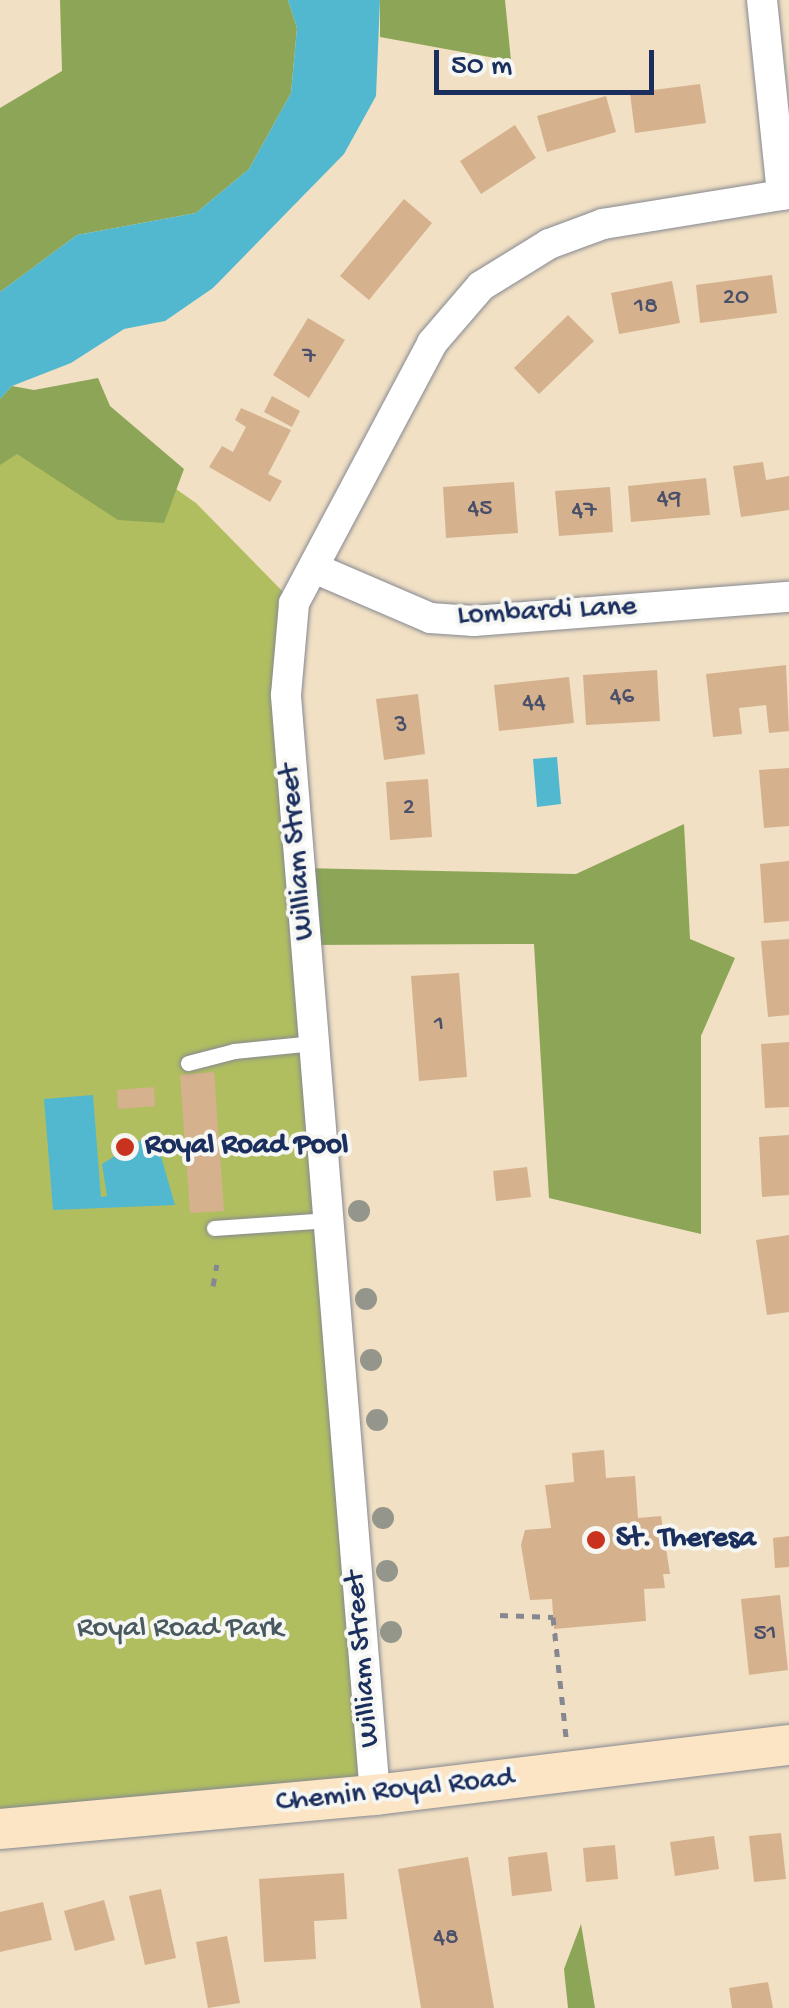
<!DOCTYPE html>
<style>
body{margin:0}
#map{position:relative;width:789px;height:2008px;overflow:hidden;background:#f1e0c4;font-family:"Gochi Hand",sans-serif}
div>[style]{position:absolute}
[style*='--x']{left:calc(var(--x)*1px);top:calc(var(--y)*1px);width:calc(var(--w)*1px);rotate:calc(var(--a)*1deg)}
.green>*{inset:0;background:#b0be60}
.forest>*{inset:0;background:#8ca556}
.water>*{inset:0;background:#52b8d0}
.building>*{inset:0;background:#d5b18e}
.path>*{height:5px;margin-top:-2.5px;transform-origin:0;background:repeating-linear-gradient(90deg,#868891 0 8px,transparent 0 16px)}
.roads{filter:drop-shadow(0 0 2px #868891) drop-shadow(0 0 2px #868891)}
.lane>*{height:15px;margin:-7.5px;padding:0 7.5px;transform-origin:7.5px;border-radius:7.5px;background:#fff}
.street>*{height:30px;margin:-15px;padding:0 15px;transform-origin:15px;border-radius:15px;background:#fff}
.secondary>*{height:40px;margin:-20px;padding:0 20px;transform-origin:20px;border-radius:20px;background:#fce5c4}
.trees>*{width:22px;height:22px;margin:-11px;border-radius:50%;background:#94968c}
.dots>*{width:28px;height:28px;translate:-50% -50%;box-sizing:border-box;border:5px solid #f6f6f2;border-radius:50%}
span{translate:-50% -50%;white-space:nowrap;text-align:center;line-height:1.15;-webkit-text-stroke:8px #f6f6f2;paint-order:stroke}
.number-label{font-size:25px;color:#4a506a}
.number-label span{-webkit-text-stroke-width:0}
.street-label{font-size:30px;color:#1b2f5e}
.poi-label{font-size:30px;color:#1b2f5e;font-weight:700}
.left{translate:0 -50%;text-align:left}
.park-label{font-size:30px;color:#485a5f}
.scale{position:absolute;left:434px;top:50px;width:220px;height:45px;box-sizing:border-box;border:5px solid #1b2f5e;border-top:0;padding-left:12px;font-size:30px;line-height:35px;white-space:nowrap;color:#1b2f5e;-webkit-text-stroke:8px #f6f6f2;paint-order:stroke}
</style>
<div id="map">
<div class="green">
<div style="clip-path:polygon(34px 390px,196px 503px,294px 603px,375px 1795px,0 1829px,0 399px)"></div>
</div>
<div class="forest">
<div style="clip-path:polygon(60px 0,288px 0,297px 28px,291px 93px,249px 169px,196px 213px,77px 235px,0 292px,0 108px,62px 71px)"></div>
<div style="clip-path:polygon(380px 0,505px 0,511px 61px,380px 37px)"></div>
<div style="clip-path:polygon(98px 378px,110px 406px,184px 469px,164px 523px,118px 520px,17px 454px,0 465px,0 399px,12px 386px,34px 390px)"></div>
<div style="clip-path:polygon(684px 824px,690px 939px,735px 958px,701px 1036px,701px 1234px,549px 1198px,534px 944px,306px 945px,300px 868px,576px 874px)"></div>
<div style="clip-path:polygon(581px 1924px,595px 2008px,568px 2008px,564px 1969px)"></div>
</div>
<div class="water">
<div style="clip-path:polygon(288px 0,380px 0,376px 96px,344px 154px,213px 288px,165px 321px,124px 329px,71px 363px,12px 386px,0 399px,0 292px,77px 235px,196px 213px,249px 169px,291px 93px,297px 28px)"></div>
<div style="clip-path:polygon(557px 757px,561px 804px,537px 807px,533px 759px)"></div>
<div style="clip-path:polygon(93px 1095px,101px 1197px,107px 1196px,102px 1164px,154px 1132px,175px 1205px,53px 1210px,44px 1099px)"></div>
</div>
<div class="building">
<div style="clip-path:polygon(700px 84px,706px 123px,635px 133px,630px 93px)"></div>
<div style="clip-path:polygon(606px 96px,616px 132px,547px 152px,537px 116px)"></div>
<div style="clip-path:polygon(515px 125px,536px 158px,481px 194px,460px 161px)"></div>
<div style="clip-path:polygon(404px 199px,432px 223px,369px 300px,340px 276px)"></div>
<div style="clip-path:polygon(772px 275px,777px 313px,700px 323px,696px 285px)"></div>
<div style="clip-path:polygon(672px 281px,680px 323px,619px 334px,611px 293px)"></div>
<div style="clip-path:polygon(568px 315px,594px 341px,539px 394px,514px 368px)"></div>
<div style="clip-path:polygon(308px 318px,345px 340px,309px 398px,273px 375px)"></div>
<div style="clip-path:polygon(272px 396px,300px 411px,292px 427px,264px 412px)"></div>
<div style="clip-path:polygon(241px 408px,291px 430px,268px 474px,282px 481px,270px 502px,209px 467px,222px 446px,233px 452px,246px 427px,235px 420px)"></div>
<div style="clip-path:polygon(763px 462px,766px 480px,789px 476px,789px 510px,741px 517px,733px 466px)"></div>
<div style="clip-path:polygon(706px 478px,710px 515px,631px 522px,628px 486px)"></div>
<div style="clip-path:polygon(514px 482px,518px 533px,446px 538px,443px 487px)"></div>
<div style="clip-path:polygon(610px 487px,613px 532px,559px 536px,555px 491px)"></div>
<div style="clip-path:polygon(786px 665px,789px 731px,769px 733px,766px 705px,739px 708px,742px 734px,713px 737px,706px 674px)"></div>
<div style="clip-path:polygon(657px 670px,660px 721px,586px 725px,583px 675px)"></div>
<div style="clip-path:polygon(569px 677px,574px 723px,499px 731px,494px 685px)"></div>
<div style="clip-path:polygon(418px 694px,425px 754px,384px 760px,376px 699px)"></div>
<div style="clip-path:polygon(789px 768px,789px 826px,764px 828px,759px 770px)"></div>
<div style="clip-path:polygon(428px 779px,432px 837px,390px 840px,386px 782px)"></div>
<div style="clip-path:polygon(789px 861px,789px 921px,764px 923px,760px 864px)"></div>
<div style="clip-path:polygon(789px 939px,789px 1015px,768px 1017px,761px 941px)"></div>
<div style="clip-path:polygon(459px 973px,467px 1077px,419px 1081px,411px 976px)"></div>
<div style="clip-path:polygon(789px 1042px,789px 1107px,765px 1108px,761px 1044px)"></div>
<div style="clip-path:polygon(214px 1072px,224px 1211px,190px 1213px,180px 1075px)"></div>
<div style="clip-path:polygon(154px 1087px,155px 1106px,118px 1109px,117px 1090px)"></div>
<div style="clip-path:polygon(789px 1135px,789px 1195px,762px 1197px,759px 1137px)"></div>
<div style="clip-path:polygon(527px 1167px,531px 1197px,496px 1201px,493px 1171px)"></div>
<div style="clip-path:polygon(789px 1235px,789px 1312px,767px 1315px,756px 1240px)"></div>
<div style="clip-path:polygon(604px 1450px,606px 1478px,635px 1476px,638px 1518px,661px 1516px,670px 1574px,663px 1574px,665px 1588px,644px 1589px,646px 1621px,554px 1629px,552px 1599px,530px 1600px,521px 1545px,525px 1530px,551px 1528px,545px 1485px,574px 1482px,572px 1453px)"></div>
<div style="clip-path:polygon(789px 1536px,789px 1567px,775px 1568px,773px 1538px)"></div>
<div style="clip-path:polygon(780px 1595px,788px 1670px,749px 1675px,741px 1599px)"></div>
<div style="clip-path:polygon(781px 1833px,786px 1879px,754px 1882px,749px 1836px)"></div>
<div style="clip-path:polygon(714px 1836px,719px 1869px,675px 1876px,670px 1842px)"></div>
<div style="clip-path:polygon(615px 1845px,618px 1879px,586px 1882px,583px 1848px)"></div>
<div style="clip-path:polygon(547px 1852px,552px 1891px,512px 1896px,508px 1857px)"></div>
<div style="clip-path:polygon(468px 1857px,494px 2008px,421px 2008px,398px 1869px)"></div>
<div style="clip-path:polygon(344px 1873px,347px 1919px,314px 1921px,316px 1959px,264px 1962px,259px 1879px)"></div>
<div style="clip-path:polygon(161px 1889px,176px 1958px,145px 1965px,129px 1896px)"></div>
<div style="clip-path:polygon(104px 1900px,115px 1940px,75px 1951px,64px 1911px)"></div>
<div style="clip-path:polygon(43px 1902px,52px 1940px,0 1952px,0 1912px)"></div>
<div style="clip-path:polygon(227px 1936px,240px 2003px,208px 2008px,196px 1942px)"></div>
<div style="clip-path:polygon(768px 1982px,773px 2008px,732px 2008px,729px 1988px)"></div>
</div>
<div class="path">
<div style="--x:213;--y:1286;--w:22;--a:-80"></div>
<div style="--x:500;--y:1615;--w:53;--a:2.2"></div>
<div style="--x:553;--y:1617;--w:121;--a:83.8"></div>
</div>
<div class="roads">
<div class="lane">
<div style="--x:188;--y:1063;--w:48;--a:-14.6"></div>
<div style="--x:234;--y:1051;--w:80;--a:-5.7"></div>
<div style="--x:214;--y:1228;--w:115;--a:-4"></div>
</div>
<div class="street">
<div style="--x:762;--y:0;--w:196;--a:84.1"></div>
<div style="--x:314;--y:568;--w:126;--a:23.3"></div>
<div style="--x:430;--y:618;--w:44;--a:3.9"></div>
<div style="--x:474;--y:621;--w:316;--a:-4.4"></div>
<div style="--x:375;--y:1795;--w:1104;--a:-94.63"></div>
<div style="--x:286;--y:695;--w:92;--a:-85"></div>
<div style="--x:294;--y:603;--w:294;--a:-62"></div>
<div style="--x:432;--y:343;--w:75;--a:-49.3"></div>
<div style="--x:481;--y:286;--w:80;--a:-31.7"></div>
<div style="--x:549;--y:244;--w:58;--a:-20.3"></div>
<div style="--x:603;--y:224;--w:188;--a:-9.2"></div>
</div>
<div class="secondary">
<div style="--x:0;--y:1829;--w:377;--a:-5.2"></div>
<div style="--x:375;--y:1795;--w:417;--a:-6.9"></div>
</div>
</div>
<div class="trees">
<div style="left:359px;top:1211px"></div>
<div style="left:366px;top:1299px"></div>
<div style="left:371px;top:1360px"></div>
<div style="left:377px;top:1420px"></div>
<div style="left:383px;top:1518px"></div>
<div style="left:387px;top:1571px"></div>
<div style="left:391px;top:1632px"></div>
</div>
<div class="dots">
<div style="left:125px;top:1147px;background:#c8321e"></div>
<div style="left:596px;top:1540px;background:#c8321e"></div>
</div>
<div class="number-label">
<span style="left:736px;top:299px">20</span>
<span style="left:646px;top:308px">18</span>
<span style="left:309px;top:358px">7</span>
<span style="left:669px;top:500px">49</span>
<span style="left:480px;top:510px">45</span>
<span style="left:584px;top:512px">47</span>
<span style="left:622px;top:698px">46</span>
<span style="left:534px;top:704px">44</span>
<span style="left:401px;top:727px">3</span>
<span style="left:409px;top:809px">2</span>
<span style="left:439px;top:1026px">1</span>
<span style="left:765px;top:1635px">51</span>
<span style="left:446px;top:1939px">48</span>
</div>
<div class="street-label">
<span style="left:547px;top:613px;rotate:-3deg">Lombardi Lane</span>
<span style="left:299px;top:852px;rotate:-95deg">William Street</span>
<span style="left:364px;top:1659px;rotate:-95deg">William Street</span>
<span style="left:395px;top:1792px;rotate:-6deg">Chemin Royal Road</span>
</div>
<div class="poi-label">
<span class="left" style="left:145px;top:1147px">Royal Road Pool</span>
<span class="left" style="left:616px;top:1540px">St. Theresa</span>
</div>
<div class="park-label">
<span style="left:180px;top:1630px">Royal Road Park</span>
</div>
<div class="scale">50 m</div>
</div>
